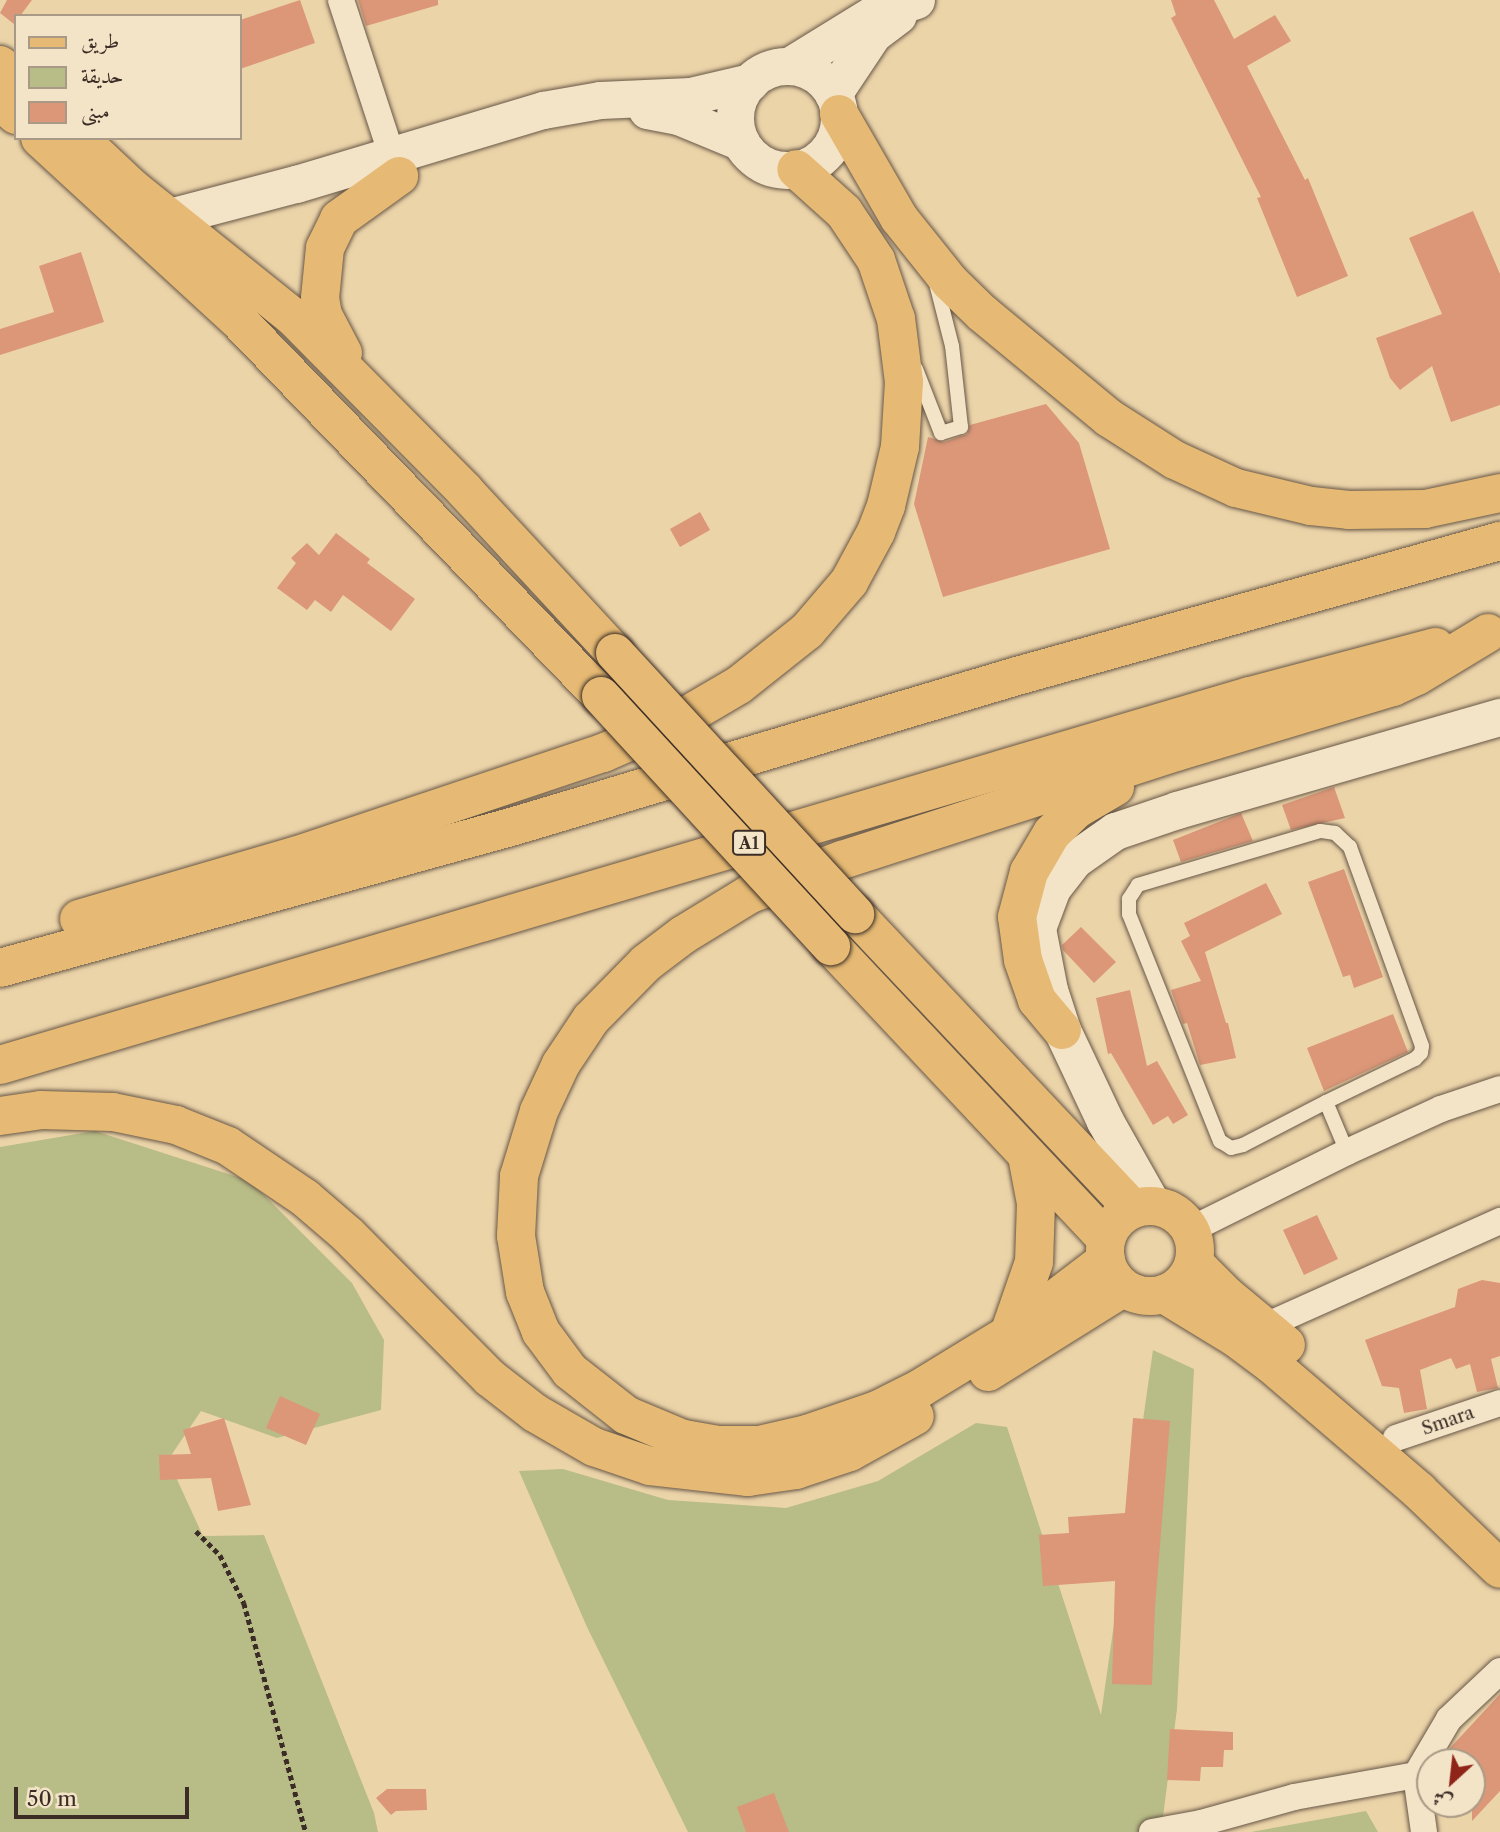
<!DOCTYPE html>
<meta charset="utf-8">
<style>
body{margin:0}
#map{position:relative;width:1500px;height:1832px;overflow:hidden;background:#ecd4a9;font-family:"Libre Caslon Text",Amiri,serif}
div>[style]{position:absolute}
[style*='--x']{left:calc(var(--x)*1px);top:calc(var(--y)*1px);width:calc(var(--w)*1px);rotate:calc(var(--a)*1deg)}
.green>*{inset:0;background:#b8bc87}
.building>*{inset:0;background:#db9778}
.path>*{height:4.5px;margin-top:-2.25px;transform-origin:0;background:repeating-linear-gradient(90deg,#3b2d26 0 5px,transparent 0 8.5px)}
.roads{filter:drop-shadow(0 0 2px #675747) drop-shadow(0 0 2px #675747)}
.lane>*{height:14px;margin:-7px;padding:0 7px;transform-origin:7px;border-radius:7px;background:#f3e3c7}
.street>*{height:26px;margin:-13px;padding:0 13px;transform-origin:13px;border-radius:13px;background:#f3e3c7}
.secondary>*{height:37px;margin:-18.5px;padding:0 18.5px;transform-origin:18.5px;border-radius:18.5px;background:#f3e3c7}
.secondary>.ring{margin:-18.5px;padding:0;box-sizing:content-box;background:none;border:37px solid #f3e3c7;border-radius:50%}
.primary>*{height:38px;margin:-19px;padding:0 19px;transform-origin:19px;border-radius:19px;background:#e6ba74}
.primary>.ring{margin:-19px;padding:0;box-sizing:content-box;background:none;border:38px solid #e6ba74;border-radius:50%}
.highway>*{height:38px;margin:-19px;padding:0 19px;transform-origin:19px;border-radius:19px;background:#e6ba74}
.bridges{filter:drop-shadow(0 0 2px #3b2d26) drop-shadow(0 0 2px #3b2d26)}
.primary-bridge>*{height:38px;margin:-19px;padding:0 19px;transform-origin:19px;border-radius:19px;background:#e6ba74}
span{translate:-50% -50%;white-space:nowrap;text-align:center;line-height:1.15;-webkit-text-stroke:5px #f3e3c7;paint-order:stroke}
.shield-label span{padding:2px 5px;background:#f3e3c7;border:2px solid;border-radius:5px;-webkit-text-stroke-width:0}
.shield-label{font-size:16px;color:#3b2d26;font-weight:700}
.street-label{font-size:18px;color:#3b2d26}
.legend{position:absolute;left:14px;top:14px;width:228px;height:126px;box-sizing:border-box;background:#f3e3c7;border:2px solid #a99a87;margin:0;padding:9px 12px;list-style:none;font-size:21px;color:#3b2d26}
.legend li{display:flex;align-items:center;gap:14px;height:35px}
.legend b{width:35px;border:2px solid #a99a87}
.north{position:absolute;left:1416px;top:1748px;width:70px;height:70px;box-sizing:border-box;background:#f3e3c7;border:2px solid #a99a87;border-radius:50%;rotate:207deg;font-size:19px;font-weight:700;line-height:28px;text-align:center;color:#3b2d26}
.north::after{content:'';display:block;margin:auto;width:24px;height:32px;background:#8f2418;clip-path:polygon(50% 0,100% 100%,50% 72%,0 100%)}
.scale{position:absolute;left:14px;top:1787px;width:175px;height:32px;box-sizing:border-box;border:4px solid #3b2d26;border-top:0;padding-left:9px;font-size:21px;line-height:24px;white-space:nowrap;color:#3b2d26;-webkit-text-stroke:5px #f3e3c7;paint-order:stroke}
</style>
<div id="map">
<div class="green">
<div style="clip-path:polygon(95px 1131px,250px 1181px,352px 1283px,384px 1340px,381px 1410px,277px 1438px,201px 1411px,168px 1460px,203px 1536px,264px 1535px,374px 1813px,378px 1832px,0 1832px,0 1147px)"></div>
<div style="clip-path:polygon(1153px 1350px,1194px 1369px,1177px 1709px,1161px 1832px,688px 1832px,587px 1627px,519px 1471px,563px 1469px,668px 1500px,786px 1508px,878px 1481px,976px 1423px,1007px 1427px,1101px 1715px)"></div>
<div style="clip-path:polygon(1366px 1811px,1378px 1832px,1251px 1832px)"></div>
</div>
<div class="building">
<div style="clip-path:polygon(7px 0,32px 0,20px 16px,16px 16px,14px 24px,0 13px)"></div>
<div style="clip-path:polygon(300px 0,315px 43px,240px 69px,240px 20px)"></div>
<div style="clip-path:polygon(358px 0,438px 0,438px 5px,366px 26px)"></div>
<div style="clip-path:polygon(1171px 0,1214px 0,1234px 39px,1275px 15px,1291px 41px,1247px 66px,1305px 180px,1308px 178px,1348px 276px,1297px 297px,1257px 198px,1261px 197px,1171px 18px,1176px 15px)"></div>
<div style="clip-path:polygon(1473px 211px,1500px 274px,1500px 405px,1451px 422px,1432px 366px,1400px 390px,1390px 378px,1376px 338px,1442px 314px,1409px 238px)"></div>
<div style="clip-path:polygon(81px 252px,104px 322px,0 355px,0 329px,54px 312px,39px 266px)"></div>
<div style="clip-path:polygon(1046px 404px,1079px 443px,1110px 549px,943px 597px,914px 504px,928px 437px,944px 442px,967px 434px,970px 425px)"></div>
<div style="clip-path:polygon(700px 512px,710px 530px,680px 547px,670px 529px)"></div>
<div style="clip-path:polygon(336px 533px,370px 559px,367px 563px,415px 599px,391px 631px,343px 595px,331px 612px,315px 600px,307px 610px,277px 588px,296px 563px,291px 558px,307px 543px,319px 555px)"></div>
<div style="clip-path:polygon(1334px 787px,1345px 818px,1291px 830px,1282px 805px)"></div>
<div style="clip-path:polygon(1241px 813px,1253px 841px,1181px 862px,1173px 840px)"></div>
<div style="clip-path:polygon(1344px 869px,1383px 977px,1354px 988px,1350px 975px,1343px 977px,1308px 882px)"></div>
<div style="clip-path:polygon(1266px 883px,1282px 914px,1205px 952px,1226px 1023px,1228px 1023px,1236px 1058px,1200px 1065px,1187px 1023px,1183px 1024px,1171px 990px,1201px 981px,1181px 941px,1190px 936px,1184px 923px)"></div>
<div style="clip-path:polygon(1081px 927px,1116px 962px,1094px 983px,1063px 950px,1062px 945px)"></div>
<div style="clip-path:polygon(1130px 990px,1147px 1066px,1157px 1061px,1188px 1115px,1173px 1124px,1168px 1116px,1153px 1125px,1111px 1053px,1108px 1054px,1096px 998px)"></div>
<div style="clip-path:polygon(1393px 1014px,1408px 1052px,1324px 1091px,1307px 1048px)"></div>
<div style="clip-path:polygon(1317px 1215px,1338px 1259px,1304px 1275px,1283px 1230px)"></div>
<div style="clip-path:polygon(1482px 1280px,1500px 1283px,1500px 1356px,1491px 1359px,1498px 1388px,1477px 1392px,1470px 1364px,1456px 1369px,1451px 1358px,1420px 1370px,1427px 1409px,1404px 1413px,1399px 1388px,1382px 1386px,1365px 1340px,1455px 1307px,1458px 1289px)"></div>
<div style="clip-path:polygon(280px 1396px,320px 1414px,306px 1445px,266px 1428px)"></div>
<div style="clip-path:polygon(224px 1418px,251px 1505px,218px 1511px,211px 1478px,160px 1480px,159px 1455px,191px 1454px,183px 1430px)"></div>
<div style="clip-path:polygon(1133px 1418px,1170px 1421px,1155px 1607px,1152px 1685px,1112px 1684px,1115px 1581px,1043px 1586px,1039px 1535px,1069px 1533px,1068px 1517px,1125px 1513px)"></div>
<div style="clip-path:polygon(1500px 1694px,1500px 1791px,1472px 1821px,1472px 1762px,1442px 1762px,1451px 1747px)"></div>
<div style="clip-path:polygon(1170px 1729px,1233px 1732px,1233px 1750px,1224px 1750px,1223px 1767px,1201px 1767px,1200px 1781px,1167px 1780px)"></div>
<div style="clip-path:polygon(387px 1789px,426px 1789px,427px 1810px,396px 1811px,391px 1815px,376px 1798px)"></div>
<div style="clip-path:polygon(774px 1793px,789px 1832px,746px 1832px,737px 1807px)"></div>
</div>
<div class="path">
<div style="--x:196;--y:1531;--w:34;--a:45"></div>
<div style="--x:220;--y:1555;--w:54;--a:63.4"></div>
<div style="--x:244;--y:1603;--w:237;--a:74.9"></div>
</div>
<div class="roads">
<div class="lane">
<div style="--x:916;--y:369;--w:69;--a:68.7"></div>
<div style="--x:941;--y:433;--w:21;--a:-17"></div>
<div style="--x:961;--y:427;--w:81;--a:-96.3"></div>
<div style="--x:952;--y:346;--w:65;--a:-104.3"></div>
<div style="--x:1326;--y:1102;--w:99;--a:-25.8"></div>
<div style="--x:1415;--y:1059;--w:8;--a:-45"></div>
<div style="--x:1421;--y:1053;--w:7;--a:-82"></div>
<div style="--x:1422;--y:1046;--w:212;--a:-109.9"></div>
<div style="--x:1350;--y:847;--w:21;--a:-137"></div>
<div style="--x:1335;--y:833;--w:15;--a:-172"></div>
<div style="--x:1320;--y:831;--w:190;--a:163.5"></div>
<div style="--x:1138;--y:885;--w:17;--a:123"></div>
<div style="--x:1129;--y:899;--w:15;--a:90"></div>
<div style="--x:1129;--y:914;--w:245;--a:68.2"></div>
<div style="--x:1220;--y:1141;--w:13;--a:32"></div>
<div style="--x:1231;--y:1148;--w:12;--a:-14"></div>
<div style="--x:1243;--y:1145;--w:93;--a:-27.4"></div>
<div style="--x:1326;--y:1102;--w:54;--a:67.2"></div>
</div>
<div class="street">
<div style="--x:341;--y:0;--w:164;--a:71.9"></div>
<div style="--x:1190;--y:1230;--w:175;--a:-26.4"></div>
<div style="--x:1347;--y:1152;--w:103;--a:-24.6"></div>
<div style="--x:1441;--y:1109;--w:62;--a:-18.7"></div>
<div style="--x:1263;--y:1327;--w:260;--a:-24.1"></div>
<div style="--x:1396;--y:1438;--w:110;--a:-18.6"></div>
<div style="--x:1152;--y:1832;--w:50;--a:-10.4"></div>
<div style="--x:1201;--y:1823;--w:97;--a:-15.6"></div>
<div style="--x:1294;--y:1797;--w:124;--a:-10.2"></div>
<div style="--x:1424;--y:1832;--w:58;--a:-98"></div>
<div style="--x:1416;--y:1775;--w:65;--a:-59.5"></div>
<div style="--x:1449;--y:1719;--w:70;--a:-43.3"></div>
</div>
<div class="secondary">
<div style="--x:789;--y:66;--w:101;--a:-31.6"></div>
<div style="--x:875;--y:13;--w:43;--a:-17.6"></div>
<div class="ring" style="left:735px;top:66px;width:67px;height:67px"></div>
<div style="--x:833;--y:94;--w:72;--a:-56.3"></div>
<div style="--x:873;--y:34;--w:31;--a:-37"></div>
<div style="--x:647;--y:110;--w:32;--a:11"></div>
<div style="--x:678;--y:116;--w:68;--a:22.4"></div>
<div style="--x:143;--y:224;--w:158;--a:-14.7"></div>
<div style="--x:296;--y:184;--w:258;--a:-16.7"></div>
<div style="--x:543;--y:110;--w:58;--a:-10"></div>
<div style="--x:600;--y:100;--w:90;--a:-2.5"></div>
<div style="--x:690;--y:96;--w:62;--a:-13.1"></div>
<div style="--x:1153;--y:1206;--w:98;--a:-119.5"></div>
<div style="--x:1105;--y:1121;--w:101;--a:-115.3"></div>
<div style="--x:1062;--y:1030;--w:42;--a:-108"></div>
<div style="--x:1049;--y:990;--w:63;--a:-101"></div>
<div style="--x:1037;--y:928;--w:43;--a:-69.4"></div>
<div style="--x:1052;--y:888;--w:37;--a:-52"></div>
<div style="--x:1075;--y:859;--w:49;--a:-35"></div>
<div style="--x:1115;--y:831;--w:65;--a:-18.7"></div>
<div style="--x:1177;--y:810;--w:336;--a:-16.1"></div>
</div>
<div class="primary">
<div style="--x:0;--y:65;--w:22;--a:43"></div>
<div style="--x:0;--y:100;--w:22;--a:43"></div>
<div style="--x:40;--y:138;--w:269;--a:42.6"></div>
<div style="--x:238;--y:320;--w:523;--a:46.01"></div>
<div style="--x:79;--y:138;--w:73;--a:43.3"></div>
<div style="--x:132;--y:188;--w:208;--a:38.7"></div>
<div style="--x:294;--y:318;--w:243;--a:45.3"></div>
<div style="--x:465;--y:491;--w:221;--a:47.2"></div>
<div style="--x:343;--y:353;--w:43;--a:-117.8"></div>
<div style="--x:323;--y:315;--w:17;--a:-100"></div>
<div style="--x:320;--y:298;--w:50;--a:-84.3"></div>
<div style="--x:325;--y:248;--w:32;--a:-64"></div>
<div style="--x:339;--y:219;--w:74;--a:-35.6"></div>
<div style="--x:855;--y:914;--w:405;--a:46.7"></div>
<div style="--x:831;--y:946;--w:402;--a:46.8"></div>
<div class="ring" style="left:1105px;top:1206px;width:52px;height:52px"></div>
<div style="--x:1194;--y:1263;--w:45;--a:45"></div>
<div style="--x:1226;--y:1295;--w:78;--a:39.8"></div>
<div style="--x:1164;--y:1294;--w:84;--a:31.4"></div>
<div style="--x:1236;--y:1338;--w:44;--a:36.6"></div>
<div style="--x:1271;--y:1364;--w:195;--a:40.6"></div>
<div style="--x:1419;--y:1491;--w:112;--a:43.9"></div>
</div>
<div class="highway">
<div style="--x:839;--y:114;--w:120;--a:60"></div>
<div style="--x:899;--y:218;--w:82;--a:51.4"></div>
<div style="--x:950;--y:282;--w:45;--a:44.1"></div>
<div style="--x:982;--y:313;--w:165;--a:39.6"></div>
<div style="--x:1109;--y:418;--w:78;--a:32.5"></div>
<div style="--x:1175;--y:460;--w:67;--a:24.7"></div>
<div style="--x:1236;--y:488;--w:77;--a:13.5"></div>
<div style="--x:1311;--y:506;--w:38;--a:6"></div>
<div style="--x:1349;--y:510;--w:76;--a:-0.8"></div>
<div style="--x:1425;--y:509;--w:77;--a:-12"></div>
<div style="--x:79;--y:919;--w:225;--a:-16.3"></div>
<div style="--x:295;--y:856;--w:325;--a:-18.5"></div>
<div style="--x:603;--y:753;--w:85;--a:-23.6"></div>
<div style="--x:681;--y:719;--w:67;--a:-30.4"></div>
<div style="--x:739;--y:685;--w:87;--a:-38.5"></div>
<div style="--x:807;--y:631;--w:65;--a:-49.4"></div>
<div style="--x:849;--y:582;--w:57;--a:-61.6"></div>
<div style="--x:876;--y:532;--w:28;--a:-69"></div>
<div style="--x:886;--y:506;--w:61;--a:-76.7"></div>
<div style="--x:900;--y:447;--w:65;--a:-86.5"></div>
<div style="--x:904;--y:382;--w:64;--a:-97.2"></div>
<div style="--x:896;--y:319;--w:62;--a:-108.7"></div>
<div style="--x:876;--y:260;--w:58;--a:-123.7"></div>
<div style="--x:844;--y:212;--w:64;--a:-138.1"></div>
<div style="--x:0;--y:968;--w:530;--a:-15.43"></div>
<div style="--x:511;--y:827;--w:528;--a:-16.62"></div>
<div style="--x:1017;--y:676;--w:502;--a:-15.62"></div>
<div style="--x:1062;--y:1030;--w:39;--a:-130"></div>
<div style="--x:1037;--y:1000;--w:42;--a:-109.3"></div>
<div style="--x:1023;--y:960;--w:43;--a:-97.9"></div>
<div style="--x:1017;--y:917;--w:47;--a:-75.1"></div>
<div style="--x:1029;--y:872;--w:45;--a:-59.5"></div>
<div style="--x:1052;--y:833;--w:35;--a:-44"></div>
<div style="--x:1077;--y:809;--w:44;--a:-30.1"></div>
<div style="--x:0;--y:1065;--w:1303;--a:-16.45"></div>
<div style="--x:1250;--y:696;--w:192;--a:-14.8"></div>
<div style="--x:0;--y:1116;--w:41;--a:-8.3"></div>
<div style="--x:41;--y:1110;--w:72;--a:1.6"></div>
<div style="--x:113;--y:1112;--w:64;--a:11.7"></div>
<div style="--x:176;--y:1125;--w:56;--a:22"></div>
<div style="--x:228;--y:1146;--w:93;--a:34"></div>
<div style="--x:305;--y:1198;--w:57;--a:40.7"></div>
<div style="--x:348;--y:1235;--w:202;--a:45.2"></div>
<div style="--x:490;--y:1378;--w:57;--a:37.9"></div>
<div style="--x:535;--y:1413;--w:68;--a:30"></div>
<div style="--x:594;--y:1447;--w:59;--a:18.7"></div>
<div style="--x:650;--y:1466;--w:99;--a:6.4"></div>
<div style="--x:748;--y:1477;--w:49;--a:-8.3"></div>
<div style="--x:796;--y:1470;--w:57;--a:-18.4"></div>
<div style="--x:850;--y:1452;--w:74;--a:-29"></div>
<div style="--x:1027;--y:1156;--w:48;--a:79.2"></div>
<div style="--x:1036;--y:1203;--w:59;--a:91.9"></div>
<div style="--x:1034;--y:1262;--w:76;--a:109.1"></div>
<div style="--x:1009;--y:1334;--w:103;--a:148.5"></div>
<div style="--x:921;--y:1388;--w:49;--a:153.4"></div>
<div style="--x:877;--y:1410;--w:74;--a:161.1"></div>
<div style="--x:807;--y:1434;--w:49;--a:167.1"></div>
<div style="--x:759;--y:1445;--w:41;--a:180"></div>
<div style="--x:718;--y:1445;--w:36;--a:-170"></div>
<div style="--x:683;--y:1439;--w:62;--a:-157.2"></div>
<div style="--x:626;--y:1415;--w:71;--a:-141.8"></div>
<div style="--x:570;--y:1371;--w:49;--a:-126.6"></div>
<div style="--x:541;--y:1332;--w:43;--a:-111.8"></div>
<div style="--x:525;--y:1292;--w:57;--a:-99.1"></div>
<div style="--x:516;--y:1236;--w:60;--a:-87.1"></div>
<div style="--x:519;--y:1176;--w:68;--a:-72.9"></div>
<div style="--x:539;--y:1111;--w:52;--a:-64.9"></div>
<div style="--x:561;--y:1064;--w:54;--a:-56.3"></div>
<div style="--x:591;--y:1019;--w:78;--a:-45.5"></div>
<div style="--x:646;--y:963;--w:46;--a:-37.1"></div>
<div style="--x:683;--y:935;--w:79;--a:-31.5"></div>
<div style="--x:750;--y:894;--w:98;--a:-20.3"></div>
<div style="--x:842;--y:860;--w:351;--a:-17.9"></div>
<div style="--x:1176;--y:752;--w:227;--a:-16.7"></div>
<div style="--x:1393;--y:687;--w:26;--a:-25"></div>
<div style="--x:1417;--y:676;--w:83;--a:-31.2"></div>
<div style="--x:1009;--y:1334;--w:122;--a:-37.3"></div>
<div style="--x:988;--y:1372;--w:159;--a:-31.9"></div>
</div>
</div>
<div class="bridges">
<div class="primary-bridge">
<div style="--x:615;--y:653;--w:355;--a:47.4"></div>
<div style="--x:601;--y:696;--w:340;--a:47.4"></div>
</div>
</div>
<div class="shield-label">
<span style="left:749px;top:843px">A1</span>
</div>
<div class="street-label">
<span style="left:1448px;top:1421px;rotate:-19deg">Smara</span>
</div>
<ul class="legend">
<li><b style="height:9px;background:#e6ba74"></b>طريق</li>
<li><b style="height:19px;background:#b8bc87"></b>حديقة</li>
<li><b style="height:19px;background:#db9778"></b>مبنى</li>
</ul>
<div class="north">ش</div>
<div class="scale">50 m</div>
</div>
